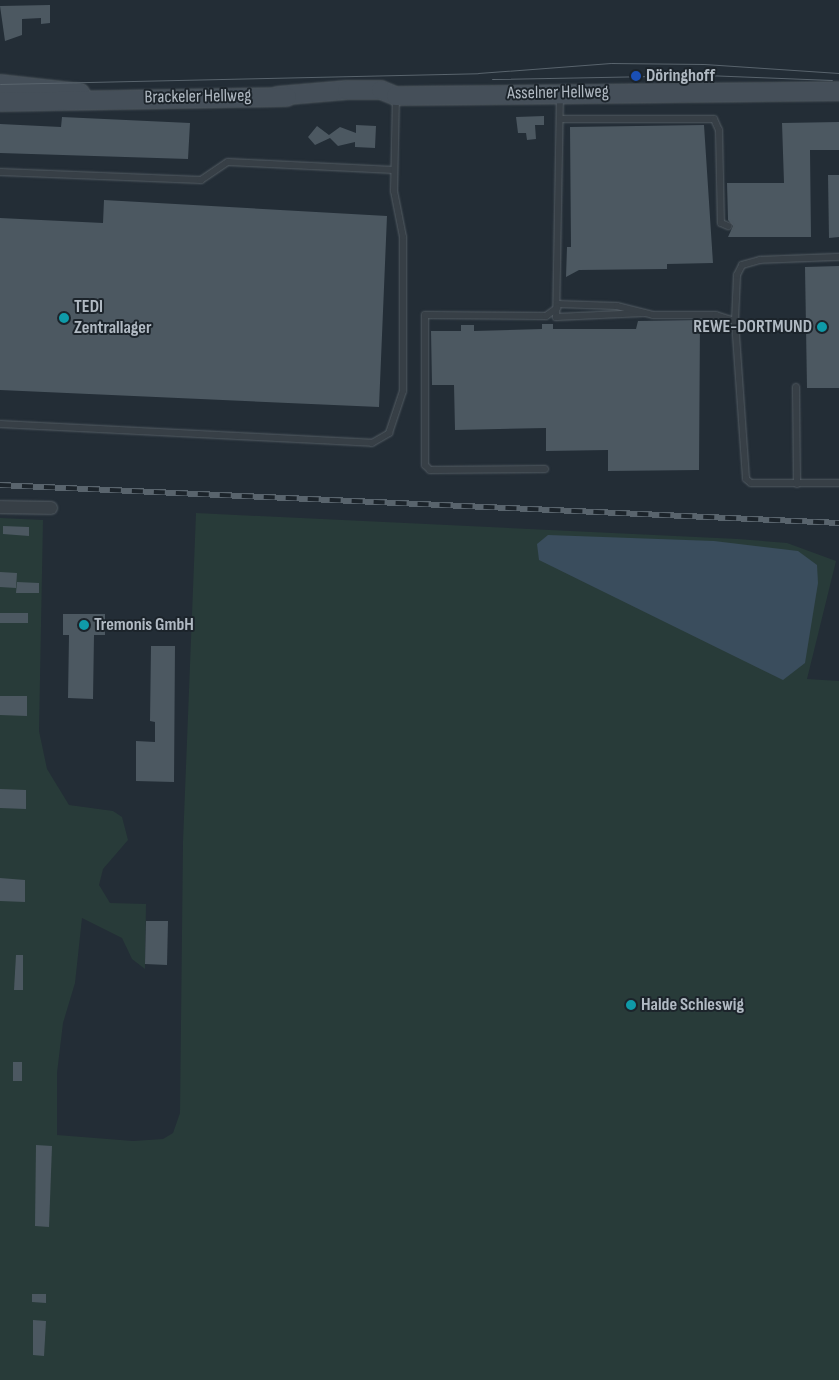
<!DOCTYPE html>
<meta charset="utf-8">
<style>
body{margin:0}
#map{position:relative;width:839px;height:1380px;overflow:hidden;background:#232d36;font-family:"Sofia Sans Condensed",sans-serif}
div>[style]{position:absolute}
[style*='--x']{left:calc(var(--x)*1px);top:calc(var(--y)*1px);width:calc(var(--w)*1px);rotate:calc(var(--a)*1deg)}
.green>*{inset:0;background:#283b39}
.water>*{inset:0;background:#3a4d5d}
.building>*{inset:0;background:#4c5861}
.roads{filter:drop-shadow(0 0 1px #545d64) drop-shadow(0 0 1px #545d64)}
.service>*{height:6px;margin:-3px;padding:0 3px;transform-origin:3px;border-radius:3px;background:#373f46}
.minor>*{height:12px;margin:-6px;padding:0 6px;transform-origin:6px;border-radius:6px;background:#373f46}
.secondary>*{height:18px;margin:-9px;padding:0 9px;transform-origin:9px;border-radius:9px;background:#454f59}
.tram>*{height:1px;margin:-0.5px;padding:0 0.5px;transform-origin:0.5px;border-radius:0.5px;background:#59646d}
.rail>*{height:5.5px;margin-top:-2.75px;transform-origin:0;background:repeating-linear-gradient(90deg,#1c242b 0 11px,#59646d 0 22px);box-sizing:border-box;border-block:1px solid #59646d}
.dots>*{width:14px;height:14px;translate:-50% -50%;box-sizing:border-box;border:2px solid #1c242b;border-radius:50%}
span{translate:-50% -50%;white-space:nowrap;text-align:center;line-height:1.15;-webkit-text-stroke:4px #1c242b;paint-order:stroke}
.poi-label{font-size:18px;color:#b1bac3;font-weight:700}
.left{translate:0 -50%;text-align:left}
.right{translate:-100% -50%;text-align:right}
.street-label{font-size:18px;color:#b1bac3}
</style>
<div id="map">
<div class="green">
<div style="clip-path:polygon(196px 513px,738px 539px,787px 543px,836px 561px,807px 679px,839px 681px,839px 1380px,0 1380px,0 518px,43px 520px,39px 731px,47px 769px,69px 805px,113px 811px,122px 817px,128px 840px,103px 869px,99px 885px,110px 903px,146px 904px,145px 969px,132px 959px,122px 938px,82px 918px,75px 983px,63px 1023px,57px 1073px,57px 1135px,133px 1141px,163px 1139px,173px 1133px,180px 1113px,183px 842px)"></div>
</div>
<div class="water">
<div style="clip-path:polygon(548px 535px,714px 541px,798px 551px,817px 565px,818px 583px,805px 663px,783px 680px,539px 560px,537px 544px)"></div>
</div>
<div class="building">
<div style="clip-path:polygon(50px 5px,50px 23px,41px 24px,41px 18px,22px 19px,22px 35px,5px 41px,0 6px)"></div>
<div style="clip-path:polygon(544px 116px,544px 125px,535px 125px,536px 139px,527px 140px,526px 133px,518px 133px,516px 117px)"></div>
<div style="clip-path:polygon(62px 117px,190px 123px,188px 159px,0 153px,0 124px,61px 127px)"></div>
<div style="clip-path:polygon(839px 122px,839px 150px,810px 150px,811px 237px,728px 237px,733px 226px,728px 220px,727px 183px,784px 183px,782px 123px)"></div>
<div style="clip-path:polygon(356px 125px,376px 126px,375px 148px,355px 147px,355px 142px,338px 146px,330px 138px,315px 145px,308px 137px,317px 126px,329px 135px,340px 127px,356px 133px)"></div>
<div style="clip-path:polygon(704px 125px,713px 263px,667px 264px,667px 269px,579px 270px,566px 277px,567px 247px,571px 247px,570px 127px)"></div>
<div style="clip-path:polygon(828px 175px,839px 175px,839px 237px,829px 238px)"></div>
<div style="clip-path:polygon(104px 200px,387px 216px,379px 407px,0 390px,0 218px,103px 223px)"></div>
<div style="clip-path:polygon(839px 266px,839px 388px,807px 388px,805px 267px)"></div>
<div style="clip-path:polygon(700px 320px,699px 470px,608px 471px,608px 450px,546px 451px,546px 428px,455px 430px,454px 385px,432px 385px,431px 331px,461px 331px,461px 325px,474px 325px,474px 331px,542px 329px,542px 324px,553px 324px,553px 329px,636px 329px,638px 321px)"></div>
<div style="clip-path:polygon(3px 526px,29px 527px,29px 536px,3px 534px)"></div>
<div style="clip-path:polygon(0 572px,17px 573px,16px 588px,0 587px)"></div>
<div style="clip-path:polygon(17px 582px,39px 583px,39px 593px,16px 593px)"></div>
<div style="clip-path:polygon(0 613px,28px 613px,28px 623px,0 623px)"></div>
<div style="clip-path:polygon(63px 614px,105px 614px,105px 635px,94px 635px,93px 699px,68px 698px,69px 635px,63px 635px)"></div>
<div style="clip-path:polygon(151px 646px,175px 646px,174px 782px,136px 781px,136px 741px,155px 742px,155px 722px,150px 721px)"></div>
<div style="clip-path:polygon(0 696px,27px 696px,27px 716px,0 715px)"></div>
<div style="clip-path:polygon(0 789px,26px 790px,26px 809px,0 808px)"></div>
<div style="clip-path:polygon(0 878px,25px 880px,25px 902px,0 901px)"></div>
<div style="clip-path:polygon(146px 921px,168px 921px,167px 965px,145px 964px)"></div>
<div style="clip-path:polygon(16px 955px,23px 955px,23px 990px,14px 990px)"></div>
<div style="clip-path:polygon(13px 1062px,22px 1062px,22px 1081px,13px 1081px)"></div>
<div style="clip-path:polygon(36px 1145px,52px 1146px,49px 1227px,35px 1226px)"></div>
<div style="clip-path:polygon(32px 1294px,46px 1294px,46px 1303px,32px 1302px)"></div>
<div style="clip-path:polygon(33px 1320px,46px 1321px,44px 1356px,33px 1355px)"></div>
</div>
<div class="roads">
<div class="service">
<div style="--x:560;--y:94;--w:223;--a:91"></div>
<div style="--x:556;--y:317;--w:88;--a:-2.6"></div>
<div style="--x:560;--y:119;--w:154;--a:0"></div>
<div style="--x:714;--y:119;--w:12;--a:66"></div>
<div style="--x:719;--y:130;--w:93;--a:88.8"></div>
<div style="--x:721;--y:223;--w:8;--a:23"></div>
<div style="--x:0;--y:172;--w:201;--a:2.3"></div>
<div style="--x:201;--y:180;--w:32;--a:-34"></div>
<div style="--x:228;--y:162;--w:166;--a:2.8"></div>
<div style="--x:557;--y:304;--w:60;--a:1.9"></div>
<div style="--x:617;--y:306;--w:37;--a:14"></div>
<div style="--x:653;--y:315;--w:63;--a:0"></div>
<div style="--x:716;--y:315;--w:20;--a:18"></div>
<div style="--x:735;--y:321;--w:158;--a:86"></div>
<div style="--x:746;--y:479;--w:6;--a:39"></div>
<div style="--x:751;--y:483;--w:88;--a:0"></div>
<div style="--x:735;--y:321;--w:46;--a:-87.5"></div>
<div style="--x:737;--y:275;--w:11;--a:-63"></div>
<div style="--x:742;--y:265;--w:19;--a:-16"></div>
<div style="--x:760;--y:260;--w:79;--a:-2.2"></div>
<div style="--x:796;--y:387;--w:97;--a:89.4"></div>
<div style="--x:0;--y:424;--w:372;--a:2.9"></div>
<div style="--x:372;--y:443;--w:20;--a:-30"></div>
<div style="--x:389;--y:433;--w:44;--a:-71.6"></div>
<div style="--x:403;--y:391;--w:154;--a:-90"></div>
<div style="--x:403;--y:237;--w:47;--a:-101.1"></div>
<div style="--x:394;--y:191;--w:94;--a:-88.8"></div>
<div style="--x:545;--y:469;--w:115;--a:179.5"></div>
<div style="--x:430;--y:470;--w:7;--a:-135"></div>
<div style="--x:425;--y:465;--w:150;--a:-90"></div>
<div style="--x:425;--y:315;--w:121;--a:0.5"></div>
<div style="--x:546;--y:316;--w:14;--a:-36"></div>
</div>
<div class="minor">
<div style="--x:0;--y:507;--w:51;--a:1.1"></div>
</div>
<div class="secondary">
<div style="--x:0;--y:84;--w:81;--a:6.4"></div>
<div style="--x:277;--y:96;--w:70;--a:-4.9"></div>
<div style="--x:347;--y:90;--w:34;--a:0"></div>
<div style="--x:381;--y:90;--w:16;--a:22"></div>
<div style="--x:396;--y:96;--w:443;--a:-0.6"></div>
<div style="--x:0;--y:102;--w:287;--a:-1"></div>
</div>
</div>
<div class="tram">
<div style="--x:492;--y:79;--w:213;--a:-1.1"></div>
<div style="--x:705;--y:75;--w:127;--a:2.3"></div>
<div style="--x:0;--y:84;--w:478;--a:-1.3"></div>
<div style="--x:478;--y:73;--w:133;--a:-4.3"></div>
<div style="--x:611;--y:63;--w:93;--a:0.6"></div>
<div style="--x:704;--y:64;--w:135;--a:3.8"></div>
</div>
<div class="rail">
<div style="--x:0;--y:485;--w:840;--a:2.59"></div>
</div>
<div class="dots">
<div style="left:636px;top:76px;background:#1a4fb4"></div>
<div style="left:64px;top:318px;background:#0f9aa8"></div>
<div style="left:822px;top:327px;background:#0f9aa8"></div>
<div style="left:84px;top:625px;background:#0f9aa8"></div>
<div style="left:631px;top:1005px;background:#0f9aa8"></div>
</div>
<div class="poi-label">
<span class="left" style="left:646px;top:76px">Döringhoff</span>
<span class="left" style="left:74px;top:318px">TEDI<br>Zentrallager</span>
<span class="right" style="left:812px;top:327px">REWE-DORTMUND</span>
<span class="left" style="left:94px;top:625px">Tremonis GmbH</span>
<span class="left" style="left:641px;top:1005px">Halde Schleswig</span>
</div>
<div class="street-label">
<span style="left:558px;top:93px;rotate:-1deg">Asselner Hellweg</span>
<span style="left:198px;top:97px;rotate:-1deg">Brackeler Hellweg</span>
</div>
</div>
